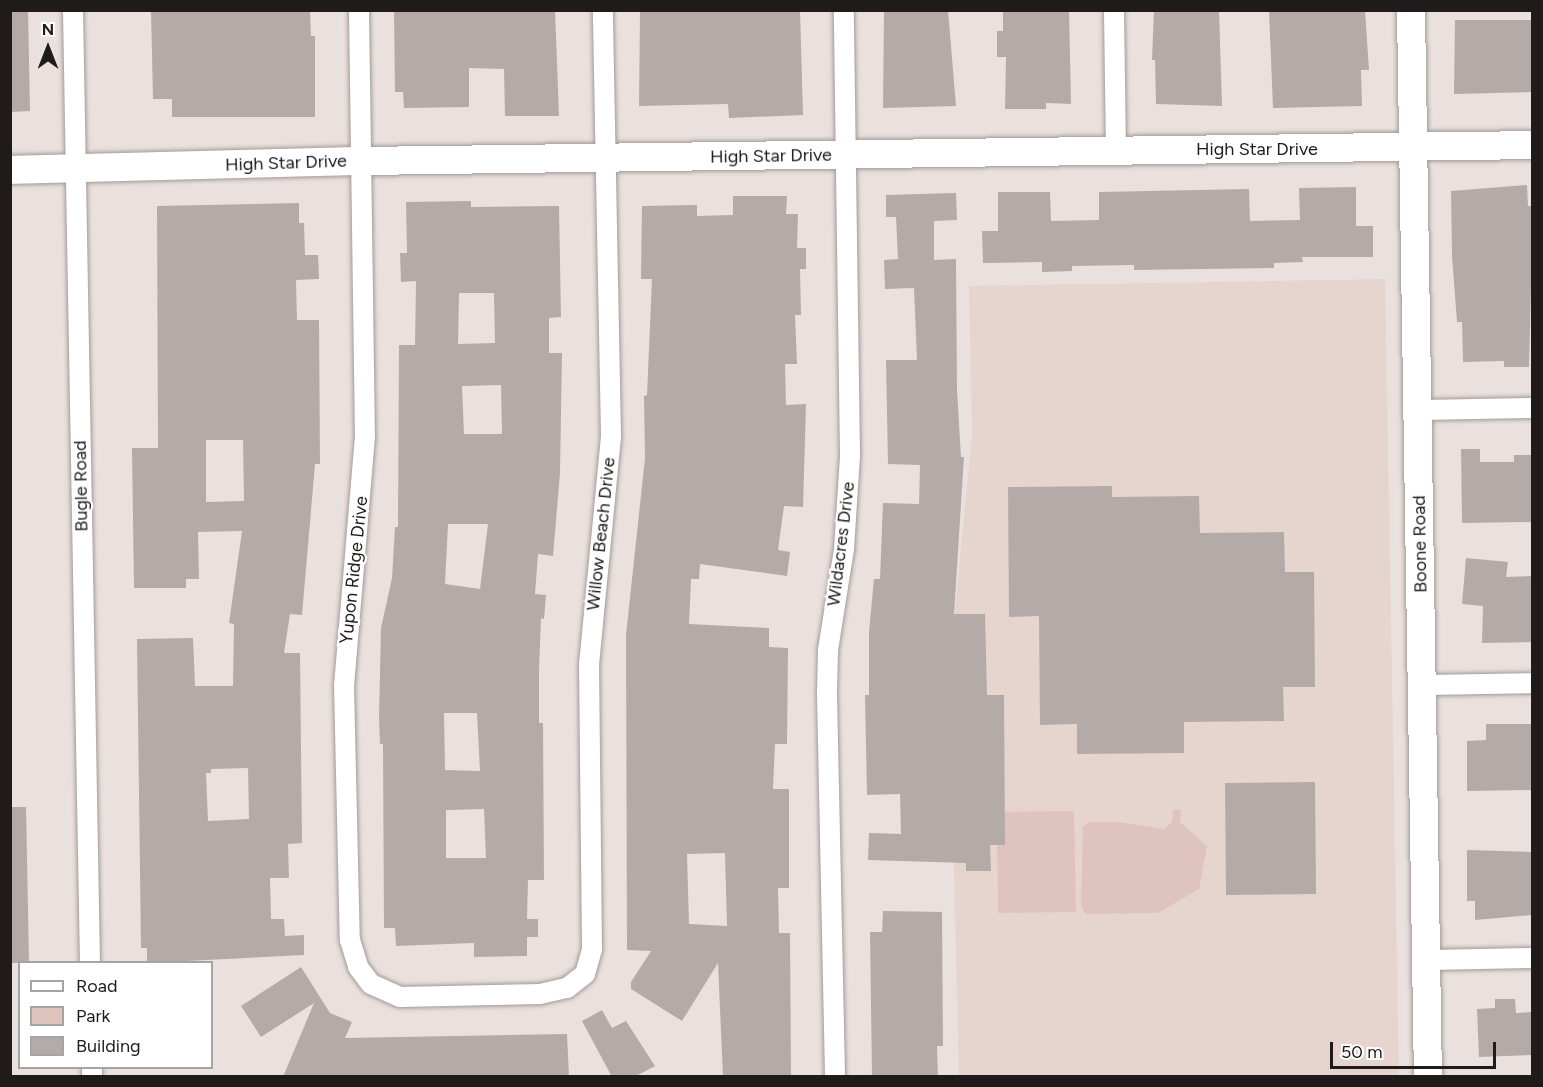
<!DOCTYPE html>
<style>
body{margin:0}
#map{position:relative;width:1543px;height:1087px;overflow:hidden;background:#eae1de;font-family:Figtree,sans-serif}
div>[style]{position:absolute}
[style*='--x']{left:calc(var(--x)*1px);top:calc(var(--y)*1px);width:calc(var(--w)*1px);rotate:calc(var(--a)*1deg)}
.built>*{inset:0;background:#e6d4cf}
.green>*{inset:0;background:#dfc4bd}
.building>*{inset:0;background:#b4aba9}
.roads{filter:drop-shadow(0 0 2px #a39a98) drop-shadow(0 0 2px #a39a98)}
.street>*{height:20px;margin:-10px;padding:0 10px;transform-origin:10px;border-radius:10px;background:#fff}
.secondary>*{height:28px;margin:-14px;padding:0 14px;transform-origin:14px;border-radius:14px;background:#fff}
span{translate:-50% -50%;white-space:nowrap;text-align:center;line-height:1.15;-webkit-text-stroke:4.5px #fff;paint-order:stroke}
.street-label{font-size:18px;color:#1f1b1a}
.frame{position:absolute;inset:0;border:12px solid #1f1b1a;pointer-events:none}
.legend{position:absolute;left:18px;top:961px;width:195px;height:108px;box-sizing:border-box;background:#fff;border:2px solid #a5a4a3;margin:0;padding:8px 10px;list-style:none;font-size:18px;color:#1f1b1a}
.legend li{display:flex;align-items:center;gap:12px;height:30px}
.legend b{width:30px;border:2px solid #a5a4a3}
.north{position:absolute;left:18px;top:18px;width:60px;height:60px;-webkit-text-stroke:4px #fff;paint-order:stroke;rotate:0deg;font-size:16px;font-weight:700;line-height:24px;text-align:center;color:#1f1b1a}
.north::after{content:'';display:block;margin:auto;width:21px;height:27px;background:#1f1b1a;clip-path:polygon(50% 0,100% 100%,50% 72%,0 100%)}
.scale{position:absolute;left:1330px;top:1042px;width:166px;height:27px;box-sizing:border-box;border:3px solid #1f1b1a;border-top:0;padding-left:8px;font-size:18px;line-height:21px;white-space:nowrap;color:#1f1b1a;-webkit-text-stroke:4px #fff;paint-order:stroke}
</style>
<div id="map">
<div class="built">
<div style="clip-path:polygon(1385px 279px,1399px 1076px,959px 1076px,949px 671px,972px 435px,969px 286px)"></div>
</div>
<div class="green">
<div style="clip-path:polygon(1173px 810px,1181px 810px,1180px 822px,1207px 846px,1199px 889px,1158px 913px,1086px 914px,1081px 906px,1083px 827px,1089px 822px,1118px 822px,1164px 829px,1172px 822px)"></div>
<div style="clip-path:polygon(1074px 811px,1076px 912px,998px 913px,997px 812px)"></div>
</div>
<div class="building">
<div style="clip-path:polygon(10px 10px,28px 10px,30px 111px,10px 112px)"></div>
<div style="clip-path:polygon(151px 10px,310px 10px,311px 36px,315px 36px,315px 117px,172px 117px,172px 99px,153px 99px)"></div>
<div style="clip-path:polygon(394px 10px,555px 10px,559px 116px,505px 116px,504px 69px,469px 68px,469px 107px,404px 108px,403px 92px,395px 92px)"></div>
<div style="clip-path:polygon(640px 10px,800px 10px,803px 115px,729px 118px,728px 104px,639px 106px)"></div>
<div style="clip-path:polygon(884px 10px,948px 10px,956px 106px,883px 108px)"></div>
<div style="clip-path:polygon(1003px 10px,1069px 10px,1071px 104px,1046px 103px,1046px 109px,1005px 109px,1006px 57px,997px 57px,997px 31px,1003px 31px)"></div>
<div style="clip-path:polygon(1154px 10px,1219px 10px,1222px 106px,1156px 104px,1155px 60px,1152px 60px)"></div>
<div style="clip-path:polygon(1269px 10px,1365px 10px,1369px 70px,1361px 70px,1362px 106px,1273px 108px)"></div>
<div style="clip-path:polygon(1455px 20px,1533px 20px,1533px 92px,1454px 94px)"></div>
<div style="clip-path:polygon(1527px 185px,1528px 206px,1533px 206px,1529px 367px,1504px 367px,1504px 361px,1463px 362px,1462px 322px,1457px 322px,1452px 256px,1451px 191px)"></div>
<div style="clip-path:polygon(1356px 187px,1356px 226px,1373px 226px,1373px 257px,1302px 257px,1303px 262px,1274px 263px,1274px 268px,1134px 270px,1134px 265px,1072px 266px,1072px 271px,1042px 272px,1042px 262px,983px 263px,982px 231px,998px 231px,998px 192px,1050px 192px,1051px 221px,1099px 220px,1099px 192px,1249px 189px,1250px 221px,1300px 220px,1299px 188px)"></div>
<div style="clip-path:polygon(956px 193px,957px 220px,934px 221px,934px 260px,956px 259px,957px 390px,961px 457px,964px 457px,954px 614px,985px 614px,987px 695px,1004px 695px,1005px 845px,990px 845px,991px 871px,966px 871px,966px 863px,868px 860px,869px 833px,901px 834px,900px 794px,867px 795px,865px 695px,869px 695px,869px 632px,874px 579px,880px 579px,883px 503px,919px 504px,920px 465px,888px 464px,886px 360px,917px 360px,914px 288px,885px 289px,884px 260px,898px 259px,896px 217px,886px 217px,886px 195px)"></div>
<div style="clip-path:polygon(evenodd,733px 196px,787px 196px,786px 214px,798px 214px,797px 248px,806px 248px,806px 269px,800px 269px,801px 315px,795px 315px,797px 364px,785px 364px,786px 405px,806px 404px,803px 507px,784px 506px,778px 550px,790px 552px,787px 576px,700px 564px,699px 579px,691px 579px,689px 624px,769px 628px,769px 647px,788px 648px,787px 744px,775px 744px,773px 789px,789px 789px,789px 888px,778px 888px,779px 933px,790px 933px,791px 1077px,723px 1077px,718px 963px,682px 1021px,631px 989px,631px 982px,651px 951px,627px 950px,626px 635px,645px 458px,644px 396px,647px 395px,652px 279px,641px 279px,642px 206px,697px 205px,697px 216px,733px 215px,733px 196px,725px 853px,727px 926px,689px 924px,687px 854px,725px 853px)"></div>
<div style="clip-path:polygon(evenodd,471px 201px,471px 207px,559px 206px,561px 317px,549px 318px,549px 353px,562px 353px,560px 473px,553px 556px,538px 554px,535px 594px,546px 595px,544px 619px,541px 618px,539px 670px,539px 723px,543px 723px,544px 880px,528px 880px,527px 919px,538px 919px,538px 937px,527px 937px,527px 956px,474px 957px,474px 943px,396px 946px,395px 928px,384px 928px,383px 744px,380px 744px,379px 718px,381px 628px,392px 578px,395px 527px,398px 527px,399px 345px,415px 345px,416px 281px,401px 282px,400px 253px,407px 253px,406px 202px,471px 201px,459px 293px,494px 293px,495px 343px,458px 344px,459px 293px,471px 201px,501px 385px,502px 434px,464px 434px,462px 386px,501px 385px,471px 201px,448px 524px,488px 524px,480px 589px,445px 584px,448px 524px,471px 201px,444px 713px,477px 713px,480px 771px,445px 770px,444px 713px,471px 201px,484px 809px,486px 858px,446px 858px,446px 810px,484px 809px)"></div>
<div style="clip-path:polygon(evenodd,299px 203px,299px 223px,304px 223px,305px 255px,318px 255px,319px 279px,296px 280px,297px 320px,319px 320px,320px 464px,315px 464px,302px 615px,290px 614px,284px 653px,300px 653px,302px 843px,288px 844px,289px 878px,270px 878px,271px 919px,284px 919px,285px 936px,304px 935px,304px 955px,147px 963px,147px 948px,141px 948px,137px 639px,193px 638px,195px 686px,233px 686px,234px 624px,229px 623px,242px 531px,198px 532px,199px 579px,186px 579px,186px 588px,134px 588px,132px 448px,158px 448px,157px 206px,299px 203px,206px 440px,243px 440px,244px 501px,206px 502px,206px 440px,299px 203px,248px 768px,249px 819px,208px 821px,206px 773px,211px 773px,211px 769px,248px 768px)"></div>
<div style="clip-path:polygon(1461px 449px,1480px 449px,1480px 462px,1514px 462px,1514px 455px,1533px 455px,1533px 522px,1462px 523px)"></div>
<div style="clip-path:polygon(1112px 486px,1112px 497px,1199px 496px,1200px 533px,1284px 532px,1285px 572px,1314px 572px,1315px 687px,1283px 687px,1284px 721px,1184px 722px,1184px 753px,1077px 754px,1077px 724px,1040px 725px,1039px 616px,1009px 617px,1008px 487px)"></div>
<div style="clip-path:polygon(1466px 558px,1508px 562px,1506px 577px,1533px 576px,1533px 642px,1482px 643px,1483px 606px,1462px 604px)"></div>
<div style="clip-path:polygon(1486px 724px,1533px 724px,1533px 790px,1467px 791px,1467px 741px,1486px 740px)"></div>
<div style="clip-path:polygon(1315px 782px,1316px 894px,1226px 895px,1225px 783px)"></div>
<div style="clip-path:polygon(10px 807px,26px 807px,29px 963px,10px 963px)"></div>
<div style="clip-path:polygon(1467px 850px,1533px 852px,1533px 915px,1475px 920px,1475px 901px,1467px 901px)"></div>
<div style="clip-path:polygon(883px 911px,942px 912px,943px 1046px,937px 1046px,938px 1077px,872px 1076px,870px 932px,882px 932px)"></div>
<div style="clip-path:polygon(301px 967px,330px 1013px,352px 1022px,345px 1038px,567px 1034px,569px 1077px,283px 1077px,314px 1003px,261px 1037px,241px 1006px)"></div>
<div style="clip-path:polygon(1495px 999px,1515px 999px,1516px 1013px,1533px 1012px,1533px 1055px,1479px 1057px,1477px 1009px,1495px 1008px)"></div>
<div style="clip-path:polygon(602px 1010px,612px 1028px,626px 1021px,655px 1066px,634px 1077px,612px 1077px,582px 1021px)"></div>
</div>
<div class="roads">
<div class="street">
<div style="--x:73;--y:10;--w:952;--a:88.98"></div>
<div style="--x:359;--y:10;--w:426;--a:89.2"></div>
<div style="--x:365;--y:436;--w:250;--a:94.8"></div>
<div style="--x:344;--y:685;--w:255;--a:88.7"></div>
<div style="--x:350;--y:940;--w:28;--a:73"></div>
<div style="--x:358;--y:967;--w:21;--a:53"></div>
<div style="--x:371;--y:984;--w:32;--a:24"></div>
<div style="--x:400;--y:997;--w:140;--a:-1.2"></div>
<div style="--x:540;--y:994;--w:28;--a:-13"></div>
<div style="--x:567;--y:988;--w:23;--a:-38"></div>
<div style="--x:585;--y:974;--w:26;--a:-74"></div>
<div style="--x:592;--y:949;--w:284;--a:-90.6"></div>
<div style="--x:589;--y:665;--w:230;--a:-84.5"></div>
<div style="--x:611;--y:436;--w:426;--a:-91.1"></div>
<div style="--x:1114;--y:10;--w:140;--a:89.2"></div>
<div style="--x:1418;--y:410;--w:114;--a:-1"></div>
<div style="--x:1422;--y:685;--w:110;--a:-1"></div>
<div style="--x:1426;--y:960;--w:106;--a:-1.1"></div>
<div style="--x:92;--y:1068;--w:8;--a:90"></div>
<div style="--x:835;--y:1076;--w:384;--a:-91.2"></div>
<div style="--x:827;--y:692;--w:42;--a:-88.6"></div>
<div style="--x:828;--y:650;--w:102;--a:-81"></div>
<div style="--x:844;--y:549;--w:93;--a:-86.3"></div>
<div style="--x:850;--y:456;--w:446;--a:-90.8"></div>
</div>
<div class="secondary">
<div style="--x:1411;--y:10;--w:1066;--a:89.09"></div>
<div style="--x:10;--y:170;--w:352;--a:-1.5"></div>
<div style="--x:362;--y:161;--w:1170;--a:-0.78"></div>
</div>
</div>
<div class="street-label">
<span style="left:1257px;top:149px">High Star Drive</span>
<span style="left:771px;top:156px;rotate:-1deg">High Star Drive</span>
<span style="left:286px;top:163px;rotate:-2deg">High Star Drive</span>
<span style="left:81px;top:486px;rotate:-91deg">Bugle Road</span>
<span style="left:601px;top:534px;rotate:-84deg">Willow Beach Drive</span>
<span style="left:841px;top:544px;rotate:-83deg">Wildacres Drive</span>
<span style="left:1420px;top:544px;rotate:-91deg">Boone Road</span>
<span style="left:354px;top:570px;rotate:-84deg">Yupon Ridge Drive</span>
</div>
<div class="frame"></div>
<ul class="legend">
<li><b style="height:8px;background:#fff"></b>Road</li>
<li><b style="height:16px;background:#dfc4bd"></b>Park</li>
<li><b style="height:16px;background:#b4aba9"></b>Building</li>
</ul>
<div class="north">N</div>
<div class="scale">50 m</div>
</div>
